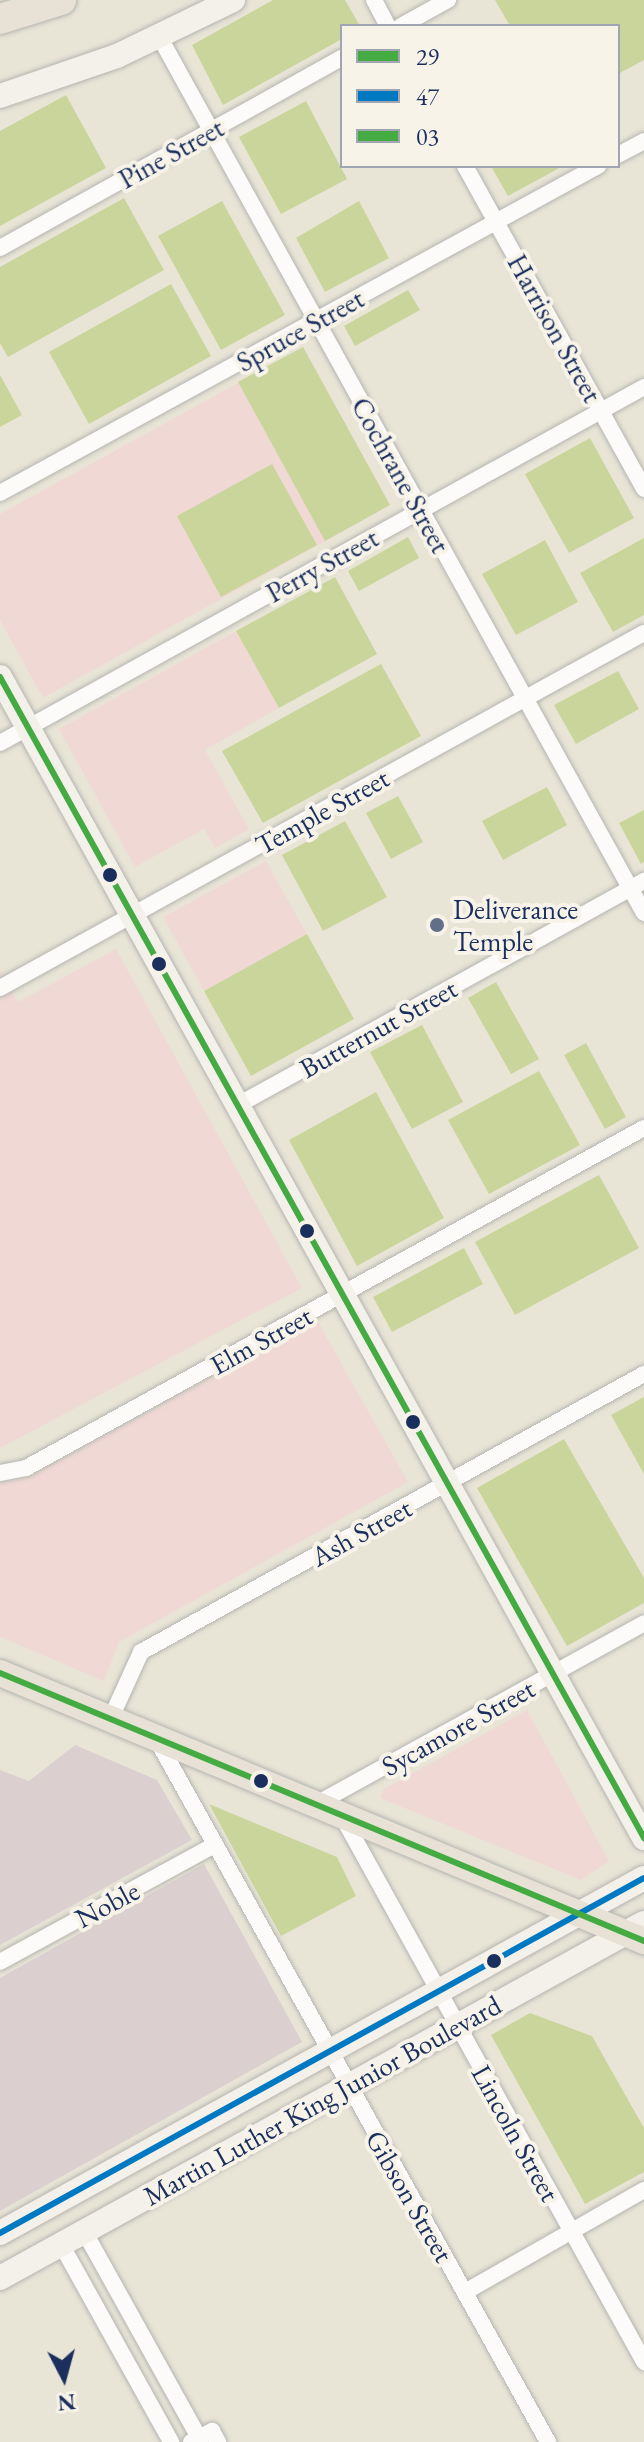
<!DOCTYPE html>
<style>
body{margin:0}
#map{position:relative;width:644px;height:2442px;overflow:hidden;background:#e8e5d7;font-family:"EB Garamond",serif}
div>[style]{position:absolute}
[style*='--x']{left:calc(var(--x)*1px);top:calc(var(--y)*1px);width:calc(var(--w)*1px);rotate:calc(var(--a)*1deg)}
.built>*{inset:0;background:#f0d9d5}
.industrial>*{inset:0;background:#dccfcf}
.green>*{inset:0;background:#cad59c}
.roads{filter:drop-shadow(0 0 2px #b5b5b0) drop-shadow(0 0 2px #b5b5b0)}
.street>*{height:16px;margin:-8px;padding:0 8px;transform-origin:8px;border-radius:8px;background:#fcfbf9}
.secondary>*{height:24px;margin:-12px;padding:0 12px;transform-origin:12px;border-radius:12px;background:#f4f1eb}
.primary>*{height:26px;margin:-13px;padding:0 13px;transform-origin:13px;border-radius:13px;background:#e7e2d5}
.highway>*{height:30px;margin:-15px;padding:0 15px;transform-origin:15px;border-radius:15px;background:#e7e2d5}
.bus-1>*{height:6px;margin:-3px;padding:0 3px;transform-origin:3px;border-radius:3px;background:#44aa42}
.bus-2>*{height:6px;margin:-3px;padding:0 3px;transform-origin:3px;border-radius:3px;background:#0079c2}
.bus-3>*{height:6px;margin:-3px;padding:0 3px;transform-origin:3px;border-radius:3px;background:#44aa42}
.dots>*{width:22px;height:22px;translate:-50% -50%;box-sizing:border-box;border:4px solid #f7f3e8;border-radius:50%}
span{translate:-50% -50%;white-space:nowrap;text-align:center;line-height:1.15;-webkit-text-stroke:8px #f7f3e8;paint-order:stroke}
.street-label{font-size:28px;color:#1b2f5e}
.poi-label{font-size:28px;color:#1b2f5e}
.left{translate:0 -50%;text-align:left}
.legend{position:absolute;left:340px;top:24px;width:280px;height:144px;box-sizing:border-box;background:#f7f3e8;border:2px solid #9fa5b1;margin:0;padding:10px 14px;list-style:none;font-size:24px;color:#1b2f5e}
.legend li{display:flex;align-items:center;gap:16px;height:40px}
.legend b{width:40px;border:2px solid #9fa5b1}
.north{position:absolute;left:24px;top:2338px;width:80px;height:80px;-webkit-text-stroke:6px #f7f3e8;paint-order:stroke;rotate:174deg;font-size:22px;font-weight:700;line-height:32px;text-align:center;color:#1b2f5e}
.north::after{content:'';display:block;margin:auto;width:28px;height:36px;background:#1b2f5e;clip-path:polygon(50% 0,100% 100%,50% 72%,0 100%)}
</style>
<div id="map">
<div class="built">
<div style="clip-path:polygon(303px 347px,390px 505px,43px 698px,0 620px,0 514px)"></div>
<div style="clip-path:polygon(236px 631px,279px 708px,205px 750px,249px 829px,215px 848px,204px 829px,135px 867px,59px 729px)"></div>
<div style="clip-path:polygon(266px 861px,307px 934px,204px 991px,163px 917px)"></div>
<div style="clip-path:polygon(116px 949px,302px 1288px,0 1448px,0 970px,18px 1002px)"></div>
<div style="clip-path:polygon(317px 1320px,408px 1482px,119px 1642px,104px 1681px,0 1637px,0 1483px,26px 1479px)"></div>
<div style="clip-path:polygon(527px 1710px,609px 1861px,581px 1880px,380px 1798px,384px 1789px)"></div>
</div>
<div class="industrial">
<div style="clip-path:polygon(75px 1745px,157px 1780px,192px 1840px,0 1945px,0 1770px,29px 1781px)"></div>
<div style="clip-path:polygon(204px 1864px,302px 2042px,0 2211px,0 1978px)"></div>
</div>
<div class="green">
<div style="clip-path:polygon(273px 0,345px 0,360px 26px,342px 26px,342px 39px,223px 105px,192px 45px)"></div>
<div style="clip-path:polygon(495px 0,644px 0,644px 60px,618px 74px,618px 26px,510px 26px)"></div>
<div style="clip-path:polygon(66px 95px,106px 168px,0 226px,0 131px)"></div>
<div style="clip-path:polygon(306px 101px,347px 179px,281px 214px,239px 137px)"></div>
<div style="clip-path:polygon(491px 166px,563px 166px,508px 196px)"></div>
<div style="clip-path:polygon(124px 198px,164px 270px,8px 357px,0 343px,0 267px)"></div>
<div style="clip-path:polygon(222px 201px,285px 315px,221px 350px,158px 236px)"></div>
<div style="clip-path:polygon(359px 201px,389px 258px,325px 292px,296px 238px)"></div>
<div style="clip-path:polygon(171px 284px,211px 356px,89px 424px,49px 352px)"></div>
<div style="clip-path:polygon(408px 290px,420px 310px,355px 346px,344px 326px)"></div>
<div style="clip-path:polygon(303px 347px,390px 505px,325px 541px,238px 382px)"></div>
<div style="clip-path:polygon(0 375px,22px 415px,0 427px)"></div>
<div style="clip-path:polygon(590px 438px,634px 518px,569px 553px,525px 474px)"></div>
<div style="clip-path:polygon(272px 464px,317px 545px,221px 597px,177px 516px)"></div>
<div style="clip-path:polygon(408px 537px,419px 558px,359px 591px,348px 571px)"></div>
<div style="clip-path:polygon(644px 538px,644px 615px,613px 632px,580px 573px)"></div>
<div style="clip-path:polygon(545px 540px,578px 602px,516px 635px,482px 574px)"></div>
<div style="clip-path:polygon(335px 577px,377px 654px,279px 708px,236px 631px)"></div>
<div style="clip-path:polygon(381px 664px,421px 736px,263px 823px,222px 751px)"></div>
<div style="clip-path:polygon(618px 671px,639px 709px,576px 744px,554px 705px)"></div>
<div style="clip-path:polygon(547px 787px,567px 825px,503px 860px,482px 821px)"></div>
<div style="clip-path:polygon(398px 796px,423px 842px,391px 859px,366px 813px)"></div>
<div style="clip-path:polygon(644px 810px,644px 862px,641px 864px,619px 823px)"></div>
<div style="clip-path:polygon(345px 821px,387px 897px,323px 931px,282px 855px)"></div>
<div style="clip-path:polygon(307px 934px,354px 1019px,251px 1076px,204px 991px)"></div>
<div style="clip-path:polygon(496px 982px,539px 1059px,511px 1074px,468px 998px)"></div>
<div style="clip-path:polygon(422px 1025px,463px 1102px,412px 1129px,370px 1052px)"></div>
<div style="clip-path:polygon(586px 1043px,626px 1117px,605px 1129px,564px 1055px)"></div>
<div style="clip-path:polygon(539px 1071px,580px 1145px,489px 1194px,448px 1120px)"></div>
<div style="clip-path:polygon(376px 1092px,444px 1218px,357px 1266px,289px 1140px)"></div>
<div style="clip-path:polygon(599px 1175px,639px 1248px,515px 1315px,475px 1242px)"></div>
<div style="clip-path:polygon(464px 1248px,483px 1284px,392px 1332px,373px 1297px)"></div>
<div style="clip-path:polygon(644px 1397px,644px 1474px,611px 1415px)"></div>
<div style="clip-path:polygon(564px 1439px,644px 1578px,644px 1603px,567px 1646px,477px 1488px)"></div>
<div style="clip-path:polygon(209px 1804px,337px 1857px,356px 1896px,281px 1936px)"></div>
<div style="clip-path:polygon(530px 2013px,592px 2036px,644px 2128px,644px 2172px,585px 2204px,491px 2035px)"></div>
</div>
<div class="roads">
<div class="street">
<div style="--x:374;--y:0;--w:30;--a:62"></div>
<div style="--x:401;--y:26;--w:54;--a:-29"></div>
<div style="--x:159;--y:36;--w:1002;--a:61.06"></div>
<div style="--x:618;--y:155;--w:30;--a:-28"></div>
<div style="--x:465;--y:166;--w:369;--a:61"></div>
<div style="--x:0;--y:248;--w:391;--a:-29.1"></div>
<div style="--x:0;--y:493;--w:682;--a:-28.67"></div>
<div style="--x:0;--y:743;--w:736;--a:-28.93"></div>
<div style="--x:0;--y:988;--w:735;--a:-28.87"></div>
<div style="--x:238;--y:1105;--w:464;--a:-28.9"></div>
<div style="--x:0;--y:1473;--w:26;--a:-11"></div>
<div style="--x:26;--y:1468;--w:705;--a:-28.82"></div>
<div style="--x:110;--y:1720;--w:75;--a:-65.5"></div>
<div style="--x:141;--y:1652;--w:575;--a:-28.93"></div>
<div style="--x:157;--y:1740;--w:804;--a:60.88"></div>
<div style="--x:313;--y:1806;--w:378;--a:-28.9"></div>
<div style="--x:343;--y:1818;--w:622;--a:61.04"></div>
<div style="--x:0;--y:1962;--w:243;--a:-28.6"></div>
<div style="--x:84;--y:2231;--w:237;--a:60.9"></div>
<div style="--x:61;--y:2244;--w:227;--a:60.9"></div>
<div style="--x:465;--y:2292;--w:206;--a:-29.7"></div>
<div style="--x:191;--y:2442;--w:24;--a:-28"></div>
<div style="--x:212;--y:2431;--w:13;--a:61"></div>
</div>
<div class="secondary">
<div style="--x:0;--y:96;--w:124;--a:-18.9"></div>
<div style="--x:117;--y:56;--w:129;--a:-25.8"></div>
<div style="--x:0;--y:677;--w:1328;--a:60.98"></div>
<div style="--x:0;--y:2233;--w:735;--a:-28.87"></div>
<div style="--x:0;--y:2278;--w:735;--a:-28.87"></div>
</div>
<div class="primary">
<div style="--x:0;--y:1673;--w:698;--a:22.59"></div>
</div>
<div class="highway">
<div style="--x:0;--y:19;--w:64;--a:-17.3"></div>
</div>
</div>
<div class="bus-1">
<div style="--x:0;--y:677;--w:1328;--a:60.98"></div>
</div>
<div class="bus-2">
<div style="--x:0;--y:2233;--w:735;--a:-28.87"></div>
</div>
<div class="bus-3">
<div style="--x:0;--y:1673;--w:698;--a:22.59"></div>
</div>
<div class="dots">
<div style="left:110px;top:875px;background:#1b2f5e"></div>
<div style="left:437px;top:925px;background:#636f88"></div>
<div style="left:159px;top:964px;background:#1b2f5e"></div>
<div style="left:307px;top:1231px;background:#1b2f5e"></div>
<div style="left:413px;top:1422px;background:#1b2f5e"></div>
<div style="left:261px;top:1781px;background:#1b2f5e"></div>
<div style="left:494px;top:1961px;background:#1b2f5e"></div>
</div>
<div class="street-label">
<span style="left:171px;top:153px;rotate:-29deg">Pine Street</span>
<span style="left:555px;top:328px;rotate:61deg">Harrison Street</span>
<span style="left:300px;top:330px;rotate:-29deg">Spruce Street</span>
<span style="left:401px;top:475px;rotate:61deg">Cochrane Street</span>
<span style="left:322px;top:565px;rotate:-29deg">Perry Street</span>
<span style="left:322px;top:811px;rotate:-29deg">Temple Street</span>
<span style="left:378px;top:1028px;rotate:-29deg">Butternut Street</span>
<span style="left:261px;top:1340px;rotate:-29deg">Elm Street</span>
<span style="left:361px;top:1532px;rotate:-29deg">Ash Street</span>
<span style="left:458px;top:1727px;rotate:-29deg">Sycamore Street</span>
<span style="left:107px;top:1904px;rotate:-28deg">Noble</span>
<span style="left:322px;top:2100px;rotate:-29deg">Martin Luther King Junior Boulevard</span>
<span style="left:516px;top:2133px;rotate:61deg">Lincoln Street</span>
<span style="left:410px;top:2196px;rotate:60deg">Gibson Street</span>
</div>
<div class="poi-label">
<span class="left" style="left:453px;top:925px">Deliverance<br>Temple</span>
</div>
<ul class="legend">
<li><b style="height:10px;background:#44aa42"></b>29</li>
<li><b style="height:10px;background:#0079c2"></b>47</li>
<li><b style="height:10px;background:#44aa42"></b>03</li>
</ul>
<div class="north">N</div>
</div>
